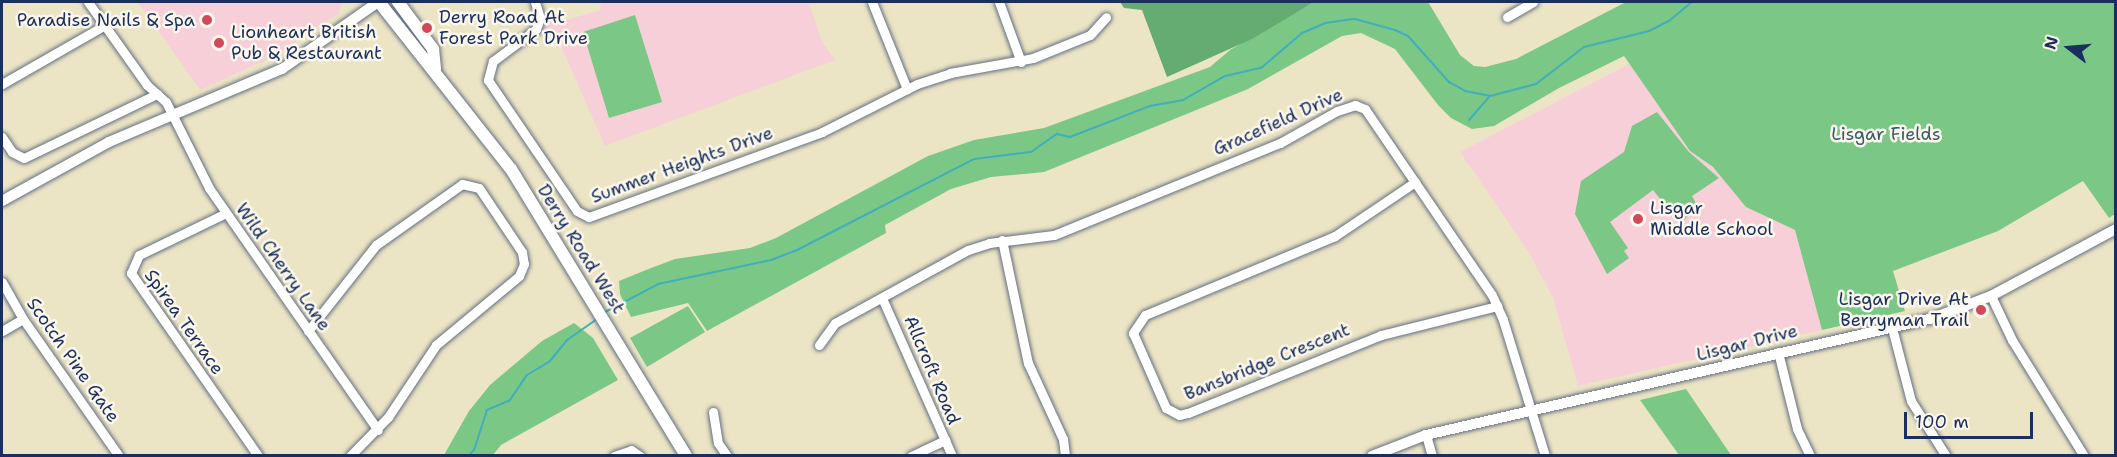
<!DOCTYPE html>
<style>
body{margin:0}
#map{position:relative;width:2117px;height:457px;overflow:hidden;background:#ece5c5;font-family:"Shantell Sans",sans-serif}
div>[style]{position:absolute}
[style*='--x']{left:calc(var(--x)*1px);top:calc(var(--y)*1px);width:calc(var(--w)*1px);rotate:calc(var(--a)*1deg)}
.built>*{inset:0;background:#f6cfd8}
.green>*{inset:0;background:#7bc785}
.forest>*{inset:0;background:#64ac72}
.stream>*{height:2px;margin:-1px;padding:0 1px;transform-origin:1px;border-radius:1px;background:#40aebd}
.roads{filter:drop-shadow(0 0 2px #646f82) drop-shadow(0 0 2px #646f82)}
.minor>*{height:9px;margin:-4.5px;padding:0 4.5px;transform-origin:4.5px;border-radius:4.5px;background:#fff}
.tertiary>*{height:10px;margin:-5px;padding:0 5px;transform-origin:5px;border-radius:5px;background:#fff}
.secondary>*{height:12px;margin:-6px;padding:0 6px;transform-origin:6px;border-radius:6px;background:#fff}
.dots>*{width:16px;height:16px;translate:-50% -50%;box-sizing:border-box;border:3px solid #fbf7ec;border-radius:50%}
span{translate:-50% -50%;white-space:nowrap;text-align:center;line-height:1.15;-webkit-text-stroke:5px #fbf7ec;paint-order:stroke}
.poi-label{font-size:18px;color:#1b2f5e}
.left{translate:0 -50%;text-align:left}
.right{translate:-100% -50%;text-align:right}
.street-label{font-size:18px;color:#1b2f5e}
.park-label{font-size:18px;color:#385d6a}
.frame{position:absolute;inset:0;border:3px solid #1b2f5e;pointer-events:none}
.north{position:absolute;left:2039px;top:18px;width:60px;height:60px;-webkit-text-stroke:4px #fbf7ec;paint-order:stroke;rotate:286deg;font-size:16px;font-weight:700;line-height:24px;text-align:center;color:#1b2f5e}
.north::after{content:'';display:block;margin:auto;width:21px;height:27px;background:#1b2f5e;clip-path:polygon(50% 0,100% 100%,50% 72%,0 100%)}
.scale{position:absolute;left:1904px;top:412px;width:129px;height:27px;box-sizing:border-box;border:3px solid #1b2f5e;border-top:0;padding-left:8px;font-size:18px;line-height:21px;white-space:nowrap;color:#1b2f5e;-webkit-text-stroke:4px #fbf7ec;paint-order:stroke}
</style>
<div id="map">
<div class="built">
<div style="clip-path:polygon(138px 2px,342px 2px,339px 13px,275px 56px,200px 90px)"></div>
<div style="clip-path:polygon(600px 2px,809px 2px,821px 40px,835px 60px,605px 146px,559px 42px,543px 31px,545px 18px,559px 22px,601px 10px)"></div>
<div style="clip-path:polygon(1629px 64px,1690px 151px,1713px 167px,1746px 207px,1795px 230px,1822px 330px,1578px 386px,1553px 298px,1528px 251px,1460px 152px)"></div>
</div>
<div class="green">
<div style="clip-path:polygon(1314px 2px,1428px 2px,1460px 55px,1474px 66px,1485px 67px,1516px 59px,1626px 2px,2115px 2px,2115px 214px,2109px 218px,2083px 181px,1998px 231px,1893px 271px,1905px 311px,1822px 330px,1795px 230px,1746px 207px,1713px 167px,1690px 151px,1624px 56px,1559px 88px,1494px 126px,1472px 129px,1451px 118px,1438px 105px,1395px 49px,1361px 33px,1342px 36px,1248px 89px,1044px 172px,991px 177px,951px 189px,885px 225px,886px 233px,707px 331px,688px 303px,631px 317px,620px 294px,619px 281px,646px 270px,675px 259px,750px 248px,776px 238px,928px 156px,974px 140px,1044px 128px,1210px 67px,1230px 50px)"></div>
<div style="clip-path:polygon(635px 15px,662px 102px,609px 118px,583px 32px)"></div>
<div style="clip-path:polygon(1657px 112px,1689px 152px,1719px 178px,1692px 196px,1698px 207px,1683px 221px,1678px 214px,1674px 216px,1653px 190px,1610px 222px,1628px 248px,1624px 251px,1629px 258px,1607px 274px,1575px 214px,1581px 181px,1624px 152px,1632px 126px)"></div>
<div style="clip-path:polygon(688px 306px,705px 332px,647px 367px,630px 338px)"></div>
<div style="clip-path:polygon(574px 323px,593px 338px,618px 380px,501px 445px,493px 455px,444px 455px,469px 411px,490px 385px,542px 341px)"></div>
<div style="clip-path:polygon(1686px 389px,1731px 455px,1679px 455px,1640px 400px)"></div>
</div>
<div class="forest">
<div style="clip-path:polygon(1120px 2px,1314px 2px,1252px 39px,1167px 77px,1142px 10px,1124px 8px)"></div>
</div>
<div class="stream">
<div style="--x:1469;--y:120;--w:30;--a:-49"></div>
<div style="--x:605;--y:312;--w:60;--a:-27.8"></div>
<div style="--x:658;--y:284;--w:116;--a:-12"></div>
<div style="--x:771;--y:260;--w:30;--a:-21"></div>
<div style="--x:799;--y:249;--w:197;--a:-27.2"></div>
<div style="--x:974;--y:159;--w:57;--a:-7"></div>
<div style="--x:1031;--y:152;--w:32;--a:-35"></div>
<div style="--x:1057;--y:134;--w:13;--a:13"></div>
<div style="--x:1070;--y:137;--w:86;--a:-21.2"></div>
<div style="--x:1150;--y:106;--w:34;--a:-10"></div>
<div style="--x:1183;--y:100;--w:48;--a:-29.7"></div>
<div style="--x:1225;--y:76;--w:37;--a:-13"></div>
<div style="--x:1261;--y:68;--w:54;--a:-40.5"></div>
<div style="--x:1302;--y:33;--w:25;--a:-23"></div>
<div style="--x:1325;--y:23;--w:30;--a:-8"></div>
<div style="--x:1355;--y:19;--w:41;--a:15.4"></div>
<div style="--x:1395;--y:30;--w:14;--a:25"></div>
<div style="--x:1408;--y:36;--w:62;--a:48.3"></div>
<div style="--x:1449;--y:82;--w:18;--a:29"></div>
<div style="--x:1465;--y:91;--w:25;--a:11"></div>
<div style="--x:1490;--y:96;--w:48;--a:-14.6"></div>
<div style="--x:1536;--y:84;--w:61;--a:-37.6"></div>
<div style="--x:1584;--y:47;--w:67;--a:-13.8"></div>
<div style="--x:1649;--y:31;--w:22;--a:-27"></div>
<div style="--x:1669;--y:21;--w:30;--a:-40"></div>
<div style="--x:468;--y:456;--w:8;--a:-45"></div>
<div style="--x:474;--y:450;--w:42;--a:-72"></div>
<div style="--x:487;--y:410;--w:25;--a:-23"></div>
<div style="--x:510;--y:400;--w:30;--a:-56"></div>
<div style="--x:527;--y:375;--w:27;--a:-31"></div>
<div style="--x:550;--y:361;--w:27;--a:-51"></div>
<div style="--x:567;--y:340;--w:38;--a:-35"></div>
</div>
<div class="roads">
<div class="minor">
<div style="--x:88;--y:2;--w:102;--a:54.6"></div>
<div style="--x:147;--y:85;--w:25;--a:42"></div>
<div style="--x:166;--y:102;--w:96;--a:63.4"></div>
<div style="--x:209;--y:188;--w:295;--a:55.1"></div>
<div style="--x:535;--y:2;--w:17;--a:73"></div>
<div style="--x:540;--y:18;--w:12;--a:110"></div>
<div style="--x:536;--y:29;--w:54;--a:143.3"></div>
<div style="--x:493;--y:61;--w:20;--a:105"></div>
<div style="--x:488;--y:80;--w:158;--a:55.8"></div>
<div style="--x:577;--y:211;--w:13;--a:27"></div>
<div style="--x:589;--y:217;--w:248;--a:-20"></div>
<div style="--x:822;--y:132;--w:106;--a:-26.8"></div>
<div style="--x:917;--y:84;--w:35;--a:-18"></div>
<div style="--x:950;--y:73;--w:84;--a:-10.2"></div>
<div style="--x:1033;--y:58;--w:61;--a:-22"></div>
<div style="--x:1090;--y:35;--w:24;--a:-48"></div>
<div style="--x:872;--y:2;--w:94;--a:68.1"></div>
<div style="--x:999;--y:2;--w:64;--a:69.9"></div>
<div style="--x:1507;--y:17;--w:30;--a:-30"></div>
<div style="--x:2;--y:84;--w:119;--a:-29.8"></div>
<div style="--x:2;--y:137;--w:18;--a:56"></div>
<div style="--x:12;--y:152;--w:13;--a:27"></div>
<div style="--x:24;--y:158;--w:148;--a:-25.7"></div>
<div style="--x:1415;--y:182;--w:97;--a:146"></div>
<div style="--x:1335;--y:236;--w:206;--a:157.4"></div>
<div style="--x:1145;--y:315;--w:22;--a:124"></div>
<div style="--x:1133;--y:333;--w:82;--a:66.3"></div>
<div style="--x:1166;--y:408;--w:15;--a:28"></div>
<div style="--x:1179;--y:415;--w:9;--a:-13"></div>
<div style="--x:1188;--y:413;--w:208;--a:-22"></div>
<div style="--x:1381;--y:335;--w:120;--a:-14"></div>
<div style="--x:226;--y:213;--w:97;--a:154.2"></div>
<div style="--x:139;--y:255;--w:20;--a:114"></div>
<div style="--x:131;--y:273;--w:223;--a:55.2"></div>
<div style="--x:1002;--y:240;--w:126;--a:78.1"></div>
<div style="--x:1028;--y:363;--w:84;--a:65.3"></div>
<div style="--x:1063;--y:439;--w:17;--a:83"></div>
<div style="--x:2;--y:282;--w:43;--a:60.4"></div>
<div style="--x:23;--y:319;--w:167;--a:55"></div>
<div style="--x:1991;--y:296;--w:49;--a:64.5"></div>
<div style="--x:2012;--y:340;--w:137;--a:58.2"></div>
<div style="--x:882;--y:298;--w:173;--a:66.1"></div>
<div style="--x:1892;--y:328;--w:75;--a:75.4"></div>
<div style="--x:1911;--y:401;--w:65;--a:57.5"></div>
<div style="--x:2;--y:331;--w:24;--a:-30"></div>
<div style="--x:308;--y:331;--w:110;--a:-51.7"></div>
<div style="--x:376;--y:245;--w:105;--a:-35.3"></div>
<div style="--x:462;--y:184;--w:17;--a:13"></div>
<div style="--x:479;--y:188;--w:77;--a:56.1"></div>
<div style="--x:522;--y:252;--w:12;--a:81"></div>
<div style="--x:524;--y:264;--w:13;--a:113"></div>
<div style="--x:519;--y:276;--w:108;--a:140.3"></div>
<div style="--x:436;--y:345;--w:87;--a:123.7"></div>
<div style="--x:388;--y:417;--w:54;--a:134.3"></div>
<div style="--x:819;--y:345;--w:27;--a:-54"></div>
<div style="--x:835;--y:323;--w:152;--a:-28.8"></div>
<div style="--x:968;--y:250;--w:22;--a:-18"></div>
<div style="--x:989;--y:243;--w:65;--a:-7"></div>
<div style="--x:1054;--y:235;--w:244;--a:-22.2"></div>
<div style="--x:1280;--y:143;--w:65;--a:-29.3"></div>
<div style="--x:1337;--y:111;--w:19;--a:-18"></div>
<div style="--x:1355;--y:105;--w:11;--a:22"></div>
<div style="--x:1365;--y:109;--w:225;--a:55.7"></div>
<div style="--x:1492;--y:295;--w:27;--a:66"></div>
<div style="--x:1503;--y:320;--w:142;--a:72.8"></div>
<div style="--x:1778;--y:352;--w:79;--a:76.1"></div>
<div style="--x:1797;--y:429;--w:30;--a:64"></div>
<div style="--x:713;--y:412;--w:31;--a:81"></div>
<div style="--x:718;--y:443;--w:16;--a:55"></div>
<div style="--x:1426;--y:435;--w:22;--a:74"></div>
<div style="--x:614;--y:456;--w:18;--a:-19"></div>
<div style="--x:631;--y:450;--w:11;--a:34"></div>
<div style="--x:911;--y:456;--w:38;--a:-25"></div>
</div>
<div class="tertiary">
<div style="--x:2;--y:201;--w:122;--a:-28.9"></div>
<div style="--x:109;--y:142;--w:188;--a:-22.9"></div>
<div style="--x:282;--y:69;--w:117;--a:-34.9"></div>
<div style="--x:1372;--y:456;--w:58;--a:-21.3"></div>
<div style="--x:1426;--y:435;--w:520;--a:-12.99"></div>
<div style="--x:1933;--y:318;--w:62;--a:-20.8"></div>
<div style="--x:1991;--y:296;--w:142;--a:-28.2"></div>
</div>
<div class="secondary">
<div style="--x:379;--y:2;--w:213;--a:51.7"></div>
<div style="--x:511;--y:169;--w:336;--a:58.6"></div>
<div style="--x:398;--y:2;--w:59;--a:53.3"></div>
<div style="--x:433;--y:49;--w:20;--a:84"></div>
</div>
</div>
<div class="dots">
<div style="left:207px;top:20px;background:#d1495b"></div>
<div style="left:427px;top:28px;background:#d1495b"></div>
<div style="left:219px;top:43px;background:#d1495b"></div>
<div style="left:1638px;top:219px;background:#d1495b"></div>
<div style="left:1981px;top:310px;background:#d1495b"></div>
</div>
<div class="poi-label">
<span class="left" style="left:439px;top:28px">Derry Road At<br>Forest Park Drive</span>
<span class="right" style="left:195px;top:20px">Paradise Nails &amp; Spa</span>
<span class="left" style="left:231px;top:43px">Lionheart British<br>Pub &amp; Restaurant</span>
<span class="left" style="left:1650px;top:219px">Lisgar<br>Middle School</span>
<span class="right" style="left:1969px;top:310px">Lisgar Drive At<br>Berryman Trail</span>
</div>
<div class="street-label">
<span style="left:1278px;top:122px;rotate:-24deg">Gracefield Drive</span>
<span style="left:682px;top:165px;rotate:-20deg">Summer Heights Drive</span>
<span style="left:581px;top:249px;rotate:58deg">Derry Road West</span>
<span style="left:283px;top:267px;rotate:55deg">Wild Cherry Lane</span>
<span style="left:184px;top:322px;rotate:55deg">Spirea Terrace</span>
<span style="left:1747px;top:343px;rotate:-14deg">Lisgar Drive</span>
<span style="left:73px;top:360px;rotate:55deg">Scotch Pine Gate</span>
<span style="left:1267px;top:362px;rotate:-22deg">Bansbridge Crescent</span>
<span style="left:932px;top:370px;rotate:67deg">Allcroft Road</span>
</div>
<div class="park-label">
<span style="left:1886px;top:134px">Lisgar Fields</span>
</div>
<div class="frame"></div>
<div class="north">N</div>
<div class="scale">100 m</div>
</div>
